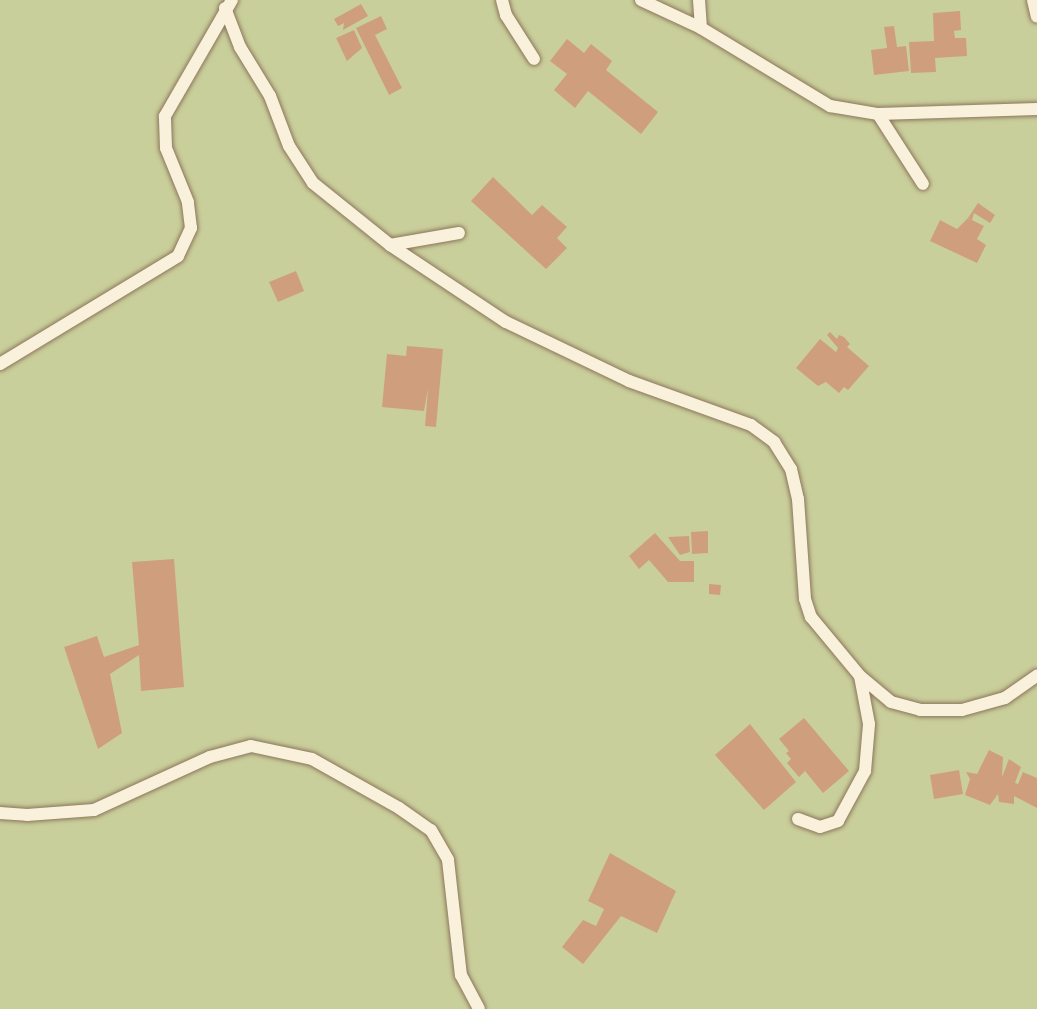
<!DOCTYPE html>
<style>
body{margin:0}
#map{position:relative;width:1037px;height:1009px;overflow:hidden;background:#f0e4c8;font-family:Merriweather,serif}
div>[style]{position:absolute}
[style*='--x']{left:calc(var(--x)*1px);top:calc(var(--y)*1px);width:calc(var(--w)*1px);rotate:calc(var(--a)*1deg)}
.green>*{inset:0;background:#c9cf9b}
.building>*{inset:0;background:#cf9f7d}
.roads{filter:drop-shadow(0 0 2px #8d765c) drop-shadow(0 0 2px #8d765c)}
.lane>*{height:12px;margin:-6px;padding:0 6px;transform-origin:6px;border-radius:6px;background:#faf1dc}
span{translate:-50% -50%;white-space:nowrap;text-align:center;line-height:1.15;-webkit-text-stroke:5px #f7eed8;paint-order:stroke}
</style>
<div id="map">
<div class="green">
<div style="clip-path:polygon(0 0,1037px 0,1037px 1009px,0 1009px)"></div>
</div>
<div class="building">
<div style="clip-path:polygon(361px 4px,368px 16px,343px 30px,344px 23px,338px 26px,334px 19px)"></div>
<div style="clip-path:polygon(960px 11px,961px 30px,954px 31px,955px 38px,966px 38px,967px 56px,935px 58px,936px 72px,911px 73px,909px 42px,934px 41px,933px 13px)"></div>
<div style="clip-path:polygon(381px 16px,387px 29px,375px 35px,402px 88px,389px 95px,356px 28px)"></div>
<div style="clip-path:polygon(894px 26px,897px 47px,906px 46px,909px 71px,874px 75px,871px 50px,887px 48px,884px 27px)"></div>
<div style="clip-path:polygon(354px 30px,362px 48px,347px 61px,336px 38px)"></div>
<div style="clip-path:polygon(567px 39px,584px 53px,591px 44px,612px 61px,606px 70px,658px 112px,641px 134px,588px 91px,575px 108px,554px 90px,567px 74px,550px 61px)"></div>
<div style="clip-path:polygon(493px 177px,532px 215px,542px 205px,567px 227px,557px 238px,567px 248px,546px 269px,471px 201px)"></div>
<div style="clip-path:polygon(978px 203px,995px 215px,990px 223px,974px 213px,972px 220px,968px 218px)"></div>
<div style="clip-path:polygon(968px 218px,984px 226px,977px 239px,986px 245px,977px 263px,930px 241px,940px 220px,957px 229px)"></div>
<div style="clip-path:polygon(296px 271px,304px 291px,278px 302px,269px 282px)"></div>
<div style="clip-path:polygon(830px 332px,837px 339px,839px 335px,844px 337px,850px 344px,847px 347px,869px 366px,848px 390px,844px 387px,839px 393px,826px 382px,818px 386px,796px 368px,820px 339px,836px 352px,838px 348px,827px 335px)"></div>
<div style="clip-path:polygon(407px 346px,443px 349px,436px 427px,425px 426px,428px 389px,424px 411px,382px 407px,387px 354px,406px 356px)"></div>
<div style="clip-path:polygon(708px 531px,708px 553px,692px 554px,691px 532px)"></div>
<div style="clip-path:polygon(655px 533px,680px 561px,694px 561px,694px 582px,668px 582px,649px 560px,639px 569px,629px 556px)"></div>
<div style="clip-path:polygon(689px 536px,690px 552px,680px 555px,668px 537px)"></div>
<div style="clip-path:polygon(174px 559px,184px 687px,141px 691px,139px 655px,110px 674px,122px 733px,98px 749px,64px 647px,97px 636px,104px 657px,139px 645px,132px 562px)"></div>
<div style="clip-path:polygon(709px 584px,721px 585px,720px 595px,709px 594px)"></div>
<div style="clip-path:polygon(804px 718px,849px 771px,823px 793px,805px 771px,799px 777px,787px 763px,791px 759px,786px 753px,789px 751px,779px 739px)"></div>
<div style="clip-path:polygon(750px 724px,796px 782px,764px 810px,715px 755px)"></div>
<div style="clip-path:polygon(989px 750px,1003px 757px,1002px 777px,1009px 759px,1021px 767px,1015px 783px,1018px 784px,1023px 772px,1037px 778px,1037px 808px,1014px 796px,1014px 804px,999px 802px,998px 794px,990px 805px,965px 795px,970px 779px,966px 772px,977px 774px)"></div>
<div style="clip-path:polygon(959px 770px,963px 794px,934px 799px,930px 775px)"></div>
<div style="clip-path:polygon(610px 853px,676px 891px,657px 933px,621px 916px,583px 964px,562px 947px,583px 920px,596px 926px,604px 909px,588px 901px)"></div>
</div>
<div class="roads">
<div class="lane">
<div style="--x:502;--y:0;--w:16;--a:75"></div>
<div style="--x:506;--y:15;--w:52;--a:57.5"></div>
<div style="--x:641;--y:0;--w:66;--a:25"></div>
<div style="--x:701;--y:28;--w:151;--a:31.2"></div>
<div style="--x:830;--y:106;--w:49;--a:9.5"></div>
<div style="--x:878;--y:114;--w:159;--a:-1.8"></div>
<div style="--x:699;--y:0;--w:28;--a:86"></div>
<div style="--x:1033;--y:0;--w:17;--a:77"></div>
<div style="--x:225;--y:8;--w:42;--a:69"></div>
<div style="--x:240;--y:47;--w:57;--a:58.5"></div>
<div style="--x:270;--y:96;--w:53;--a:69.2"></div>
<div style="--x:289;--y:146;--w:44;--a:57"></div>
<div style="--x:313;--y:183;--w:99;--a:38.8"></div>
<div style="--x:390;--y:245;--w:139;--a:33.6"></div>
<div style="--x:506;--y:322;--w:136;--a:25.6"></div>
<div style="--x:629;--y:381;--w:130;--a:19.8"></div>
<div style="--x:751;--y:425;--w:29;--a:36"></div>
<div style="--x:774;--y:442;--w:32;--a:58"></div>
<div style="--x:791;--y:469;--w:31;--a:77"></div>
<div style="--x:798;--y:499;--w:100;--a:86"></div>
<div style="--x:805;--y:599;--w:19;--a:72"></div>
<div style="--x:811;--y:617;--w:77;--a:50.3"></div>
<div style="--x:860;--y:676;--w:40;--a:40"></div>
<div style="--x:891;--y:702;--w:30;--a:15"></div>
<div style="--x:920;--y:710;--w:42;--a:0"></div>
<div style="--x:962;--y:710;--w:45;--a:-15.6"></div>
<div style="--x:1005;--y:698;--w:39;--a:-35"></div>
<div style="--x:878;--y:114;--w:83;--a:57.3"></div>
<div style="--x:390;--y:245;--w:70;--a:-9.9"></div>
<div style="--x:0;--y:364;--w:208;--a:-31.2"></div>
<div style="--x:178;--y:256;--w:31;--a:-65"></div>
<div style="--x:191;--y:228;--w:26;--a:-97"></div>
<div style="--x:188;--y:202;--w:58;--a:-112.2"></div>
<div style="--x:166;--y:148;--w:32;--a:-92"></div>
<div style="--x:165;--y:116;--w:134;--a:-60"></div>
<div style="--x:0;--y:813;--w:27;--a:4"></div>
<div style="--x:27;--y:815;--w:67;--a:-4.3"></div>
<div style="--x:94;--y:810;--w:128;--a:-24.6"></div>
<div style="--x:210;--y:757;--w:42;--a:-15"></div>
<div style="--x:251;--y:746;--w:62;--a:12"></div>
<div style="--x:312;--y:759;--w:100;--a:29.4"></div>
<div style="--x:399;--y:808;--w:39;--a:35"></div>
<div style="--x:431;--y:830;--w:34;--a:60"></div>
<div style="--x:448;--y:860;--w:116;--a:83.6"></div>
<div style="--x:461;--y:975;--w:38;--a:62"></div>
<div style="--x:798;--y:819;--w:23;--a:20"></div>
<div style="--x:820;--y:827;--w:19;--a:-18"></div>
<div style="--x:838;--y:821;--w:57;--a:-61.6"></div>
<div style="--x:865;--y:771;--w:47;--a:-85.1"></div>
<div style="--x:869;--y:724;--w:49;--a:-100.6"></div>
</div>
</div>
</div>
